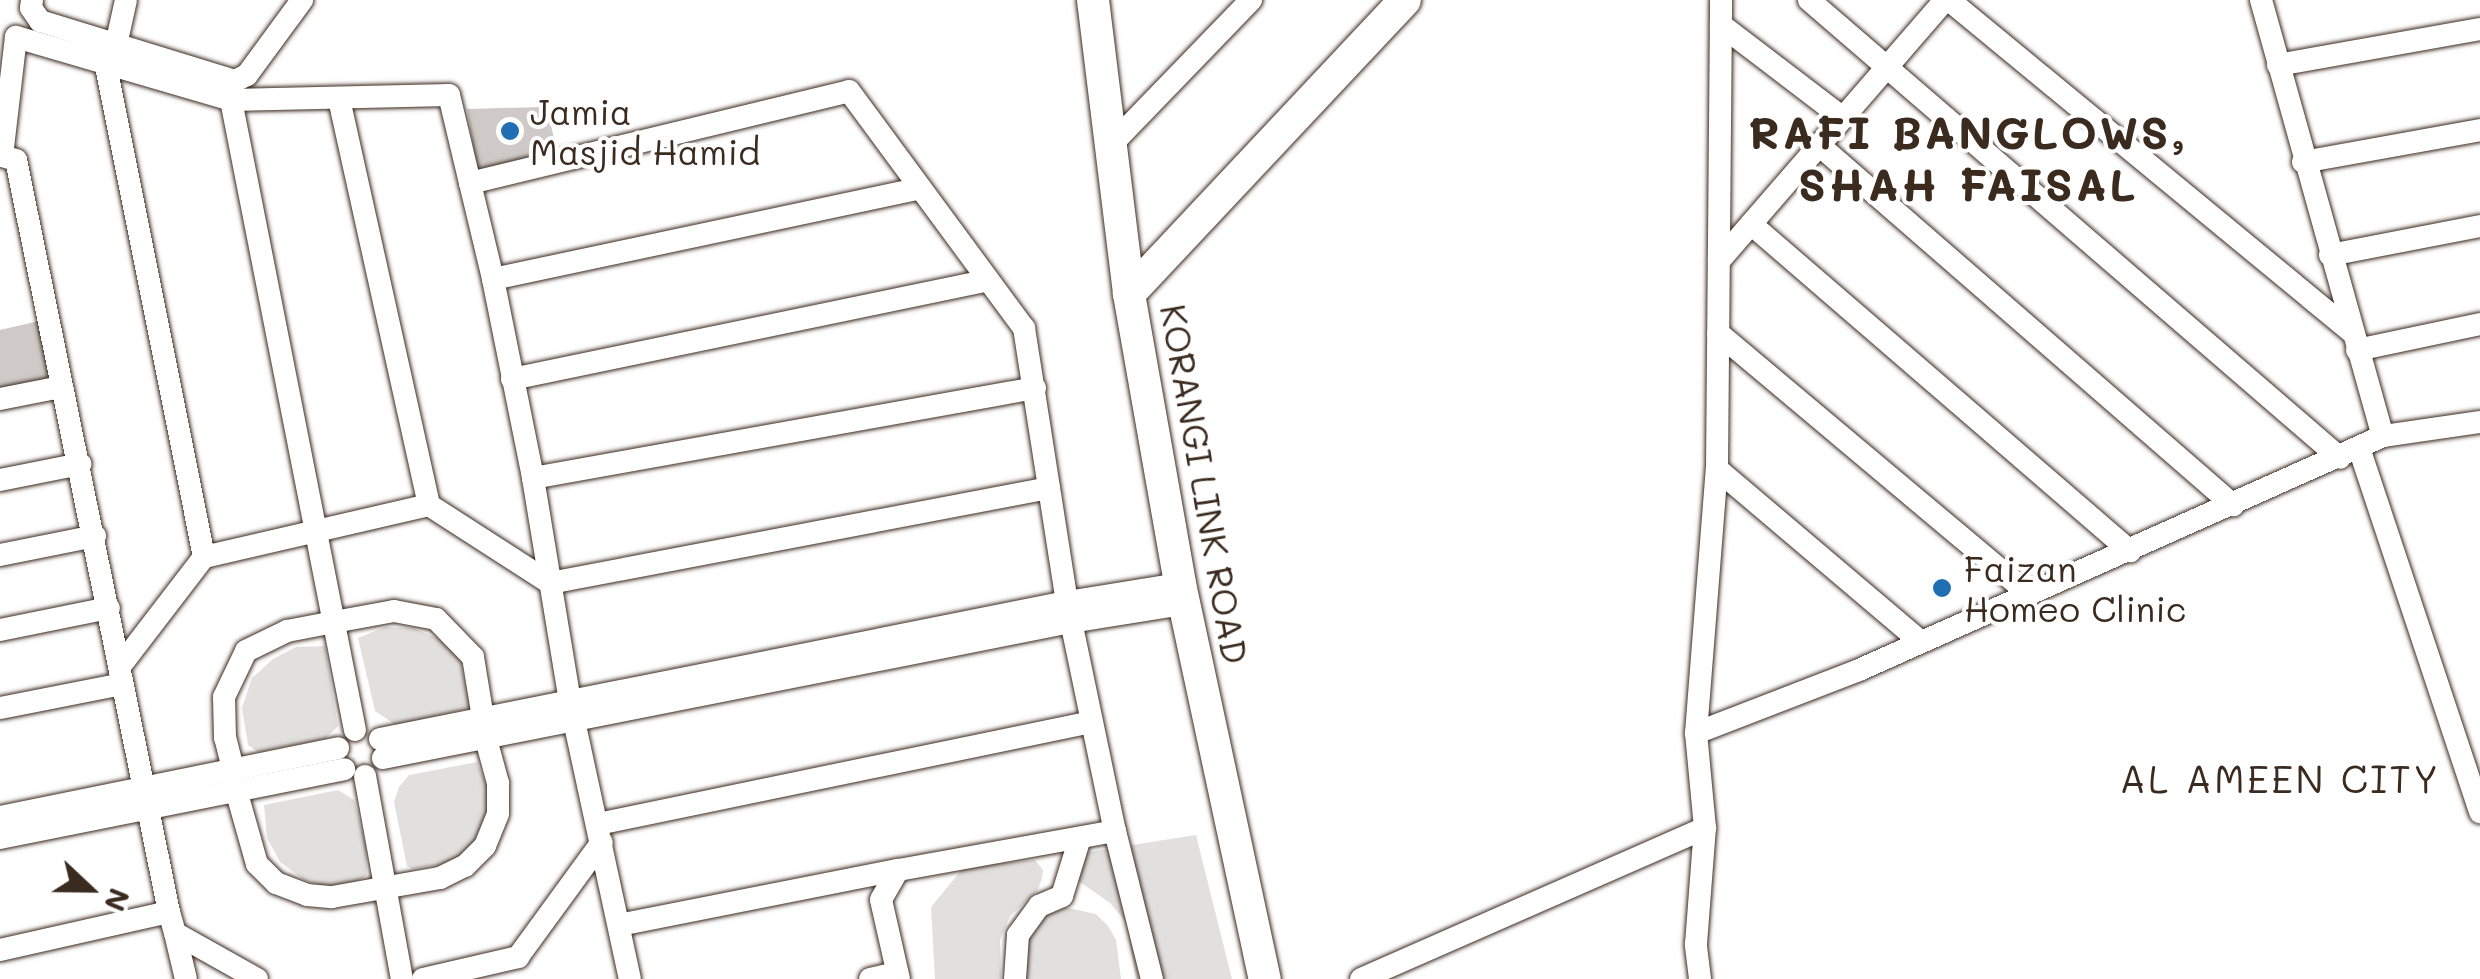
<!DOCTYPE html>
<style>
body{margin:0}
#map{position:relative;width:2480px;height:979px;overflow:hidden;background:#fff;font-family:Mali,sans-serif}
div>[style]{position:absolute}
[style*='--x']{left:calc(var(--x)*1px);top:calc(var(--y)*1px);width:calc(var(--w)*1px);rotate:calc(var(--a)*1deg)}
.green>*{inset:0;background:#e2e0de}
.shadow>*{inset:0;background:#0003}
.building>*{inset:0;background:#cfcac7}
.roads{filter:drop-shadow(0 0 2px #3b2a1e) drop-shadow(0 0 2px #3b2a1e)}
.street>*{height:22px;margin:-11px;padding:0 11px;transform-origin:11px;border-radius:11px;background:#fff}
.secondary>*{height:32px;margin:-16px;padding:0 16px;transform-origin:16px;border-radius:16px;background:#fff}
.dots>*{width:28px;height:28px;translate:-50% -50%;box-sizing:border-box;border:5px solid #fff;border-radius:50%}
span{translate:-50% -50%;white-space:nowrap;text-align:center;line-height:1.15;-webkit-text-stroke:8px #fff;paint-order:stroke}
.poi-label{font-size:35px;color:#3b2a1e}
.left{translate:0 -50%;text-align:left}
.street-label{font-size:35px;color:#3b2a1e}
.neighbourhood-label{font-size:38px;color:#3b2a1e;letter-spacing:2.5px}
.district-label{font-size:45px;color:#3b2a1e;font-weight:700;letter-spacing:2.5px}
.north{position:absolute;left:40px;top:839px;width:100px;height:100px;-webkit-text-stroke:8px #fff;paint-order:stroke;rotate:112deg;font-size:28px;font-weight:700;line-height:40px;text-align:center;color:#3b2a1e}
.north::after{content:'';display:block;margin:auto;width:35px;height:45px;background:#3b2a1e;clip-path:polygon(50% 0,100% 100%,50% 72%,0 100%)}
</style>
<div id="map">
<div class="green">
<div style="clip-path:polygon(385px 627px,413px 628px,439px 639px,460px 659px,470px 708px,396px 725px,375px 711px,358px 638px)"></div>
<div style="clip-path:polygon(325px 646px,338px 726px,325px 739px,258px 752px,248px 745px,242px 708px,252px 678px,273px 659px,296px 647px)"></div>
<div style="clip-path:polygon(477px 762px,491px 797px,488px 820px,472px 846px,451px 863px,412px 869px,407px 866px,394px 802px,399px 787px,409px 775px)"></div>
<div style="clip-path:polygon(338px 790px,354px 800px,366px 846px,367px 875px,355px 883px,327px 887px,304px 880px,280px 862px,267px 838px,264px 805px)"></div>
<div style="clip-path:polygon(1196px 835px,1232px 979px,1136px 979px,1126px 922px,1110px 903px,1060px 868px,1062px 856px)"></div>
<div style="clip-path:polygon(1035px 860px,1043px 870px,1042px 878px,1038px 890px,1010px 916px,1000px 940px,1001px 979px,935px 979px,931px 907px,964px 867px)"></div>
<div style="clip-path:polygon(1064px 907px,1096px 914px,1108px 926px,1116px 940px,1121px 979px,1023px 979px,1024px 934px,1034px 921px)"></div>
</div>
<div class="shadow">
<div style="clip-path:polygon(541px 110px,549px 117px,559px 160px,480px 169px)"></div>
</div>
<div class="building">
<div style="clip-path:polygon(542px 107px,554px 154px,477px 170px,467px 109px)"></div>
<div style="clip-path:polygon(39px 321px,52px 379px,0 393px,0 330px)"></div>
</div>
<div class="roads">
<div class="street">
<div style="--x:32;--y:0;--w:8;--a:97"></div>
<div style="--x:31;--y:8;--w:16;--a:55"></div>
<div style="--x:40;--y:21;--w:204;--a:17.1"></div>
<div style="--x:235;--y:81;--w:13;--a:-27"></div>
<div style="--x:247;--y:75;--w:93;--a:-53.7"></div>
<div style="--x:1809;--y:0;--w:701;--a:40.78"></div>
<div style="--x:1949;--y:0;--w:524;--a:39.5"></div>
<div style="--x:2261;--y:0;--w:453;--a:74.4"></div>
<div style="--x:1721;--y:25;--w:153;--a:37.3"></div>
<div style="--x:116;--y:45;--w:46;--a:-77.5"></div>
<div style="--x:105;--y:61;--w:506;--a:78.71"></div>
<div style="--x:204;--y:557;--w:231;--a:-13"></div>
<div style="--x:429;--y:505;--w:417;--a:-102.5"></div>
<div style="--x:2278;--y:65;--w:205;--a:-10.1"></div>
<div style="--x:231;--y:100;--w:642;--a:78.87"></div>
<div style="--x:1819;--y:145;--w:549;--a:41.01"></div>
<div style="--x:1108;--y:148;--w:206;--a:-46"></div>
<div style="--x:2303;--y:162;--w:180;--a:-10.2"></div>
<div style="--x:470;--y:183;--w:99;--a:76.5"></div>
<div style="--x:493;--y:279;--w:437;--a:-12"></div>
<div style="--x:1751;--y:224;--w:501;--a:40.79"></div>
<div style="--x:2330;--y:255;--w:153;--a:-10.9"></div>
<div style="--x:1719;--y:261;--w:345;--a:-49.1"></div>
<div style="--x:493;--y:279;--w:203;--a:78.6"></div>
<div style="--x:533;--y:478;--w:227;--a:80.6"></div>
<div style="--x:570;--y:702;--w:283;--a:77.8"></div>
<div style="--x:1718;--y:333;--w:407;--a:40"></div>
<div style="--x:2357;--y:350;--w:126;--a:-11.9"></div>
<div style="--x:512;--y:379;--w:484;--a:-11.7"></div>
<div style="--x:0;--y:399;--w:62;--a:-11.1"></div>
<div style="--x:2359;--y:448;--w:384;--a:71.6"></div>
<div style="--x:1717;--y:469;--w:267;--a:40.3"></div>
<div style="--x:533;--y:478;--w:510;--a:-10.16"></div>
<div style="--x:0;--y:480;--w:82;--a:-11.3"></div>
<div style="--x:429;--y:505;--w:144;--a:32.8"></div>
<div style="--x:550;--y:583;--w:508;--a:-10.78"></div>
<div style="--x:0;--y:555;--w:97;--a:-11.3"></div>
<div style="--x:0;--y:630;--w:111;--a:-11.4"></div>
<div style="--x:121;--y:665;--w:136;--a:-52.5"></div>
<div style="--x:0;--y:708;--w:124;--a:-11.1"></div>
<div style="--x:1696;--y:733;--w:175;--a:-21.1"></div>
<div style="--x:1859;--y:670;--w:574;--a:-24.06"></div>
<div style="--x:2383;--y:436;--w:98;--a:-8.2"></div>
<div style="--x:380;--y:739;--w:701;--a:-11.28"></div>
<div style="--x:1067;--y:602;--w:114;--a:-9.1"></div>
<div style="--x:383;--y:758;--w:701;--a:-11.18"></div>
<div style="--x:1071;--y:622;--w:114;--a:-9.1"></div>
<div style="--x:233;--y:769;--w:32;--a:-104"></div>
<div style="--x:225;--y:738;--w:41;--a:-91.4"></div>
<div style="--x:224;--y:697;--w:51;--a:-64.4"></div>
<div style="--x:246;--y:651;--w:46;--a:-26"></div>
<div style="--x:287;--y:631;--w:48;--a:-10.8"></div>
<div style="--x:334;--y:622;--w:61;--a:-10.4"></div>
<div style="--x:394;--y:611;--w:43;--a:10.8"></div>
<div style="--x:436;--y:619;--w:53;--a:45.8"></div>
<div style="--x:473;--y:657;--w:62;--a:80.7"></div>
<div style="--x:365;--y:776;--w:206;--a:79.7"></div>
<div style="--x:236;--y:790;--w:77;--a:74.2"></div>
<div style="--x:257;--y:864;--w:27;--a:45"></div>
<div style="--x:276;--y:883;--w:33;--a:21"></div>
<div style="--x:307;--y:895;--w:25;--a:5"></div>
<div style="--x:332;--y:897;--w:110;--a:-10"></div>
<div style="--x:440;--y:878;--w:28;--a:-26"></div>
<div style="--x:465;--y:866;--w:28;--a:-45"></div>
<div style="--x:485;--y:846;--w:35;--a:-68"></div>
<div style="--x:498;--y:813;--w:30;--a:-90"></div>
<div style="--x:498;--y:783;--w:46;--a:-105.3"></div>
<div style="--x:0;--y:817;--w:345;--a:-11.5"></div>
<div style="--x:598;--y:824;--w:504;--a:-11.67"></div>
<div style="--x:1115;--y:831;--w:153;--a:76"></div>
<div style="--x:0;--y:838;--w:351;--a:-11.3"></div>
<div style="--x:619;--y:925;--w:284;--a:-11.2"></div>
<div style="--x:175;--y:933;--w:47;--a:76.6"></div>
<div style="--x:0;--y:950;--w:173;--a:-12.7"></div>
<div style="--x:257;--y:979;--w:94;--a:-150.7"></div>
<div style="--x:175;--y:933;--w:22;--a:-106"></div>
<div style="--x:169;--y:912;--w:767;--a:-101.5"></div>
<div style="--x:16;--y:160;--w:15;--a:-164"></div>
<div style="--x:2;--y:156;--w:120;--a:-83.3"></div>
<div style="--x:16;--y:37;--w:224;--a:16.3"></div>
<div style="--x:231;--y:100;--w:218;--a:-1.3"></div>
<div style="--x:449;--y:95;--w:90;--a:76.6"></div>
<div style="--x:470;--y:183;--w:390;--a:-13.6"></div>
<div style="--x:849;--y:91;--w:295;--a:53.6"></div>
<div style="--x:1024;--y:328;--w:277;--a:81.1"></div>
<div style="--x:1067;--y:602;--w:234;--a:78.2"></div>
<div style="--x:1115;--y:831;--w:220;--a:169.8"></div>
<div style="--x:898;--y:870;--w:34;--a:120"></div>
<div style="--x:881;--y:900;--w:81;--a:77.2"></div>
<div style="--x:423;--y:979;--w:98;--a:-13"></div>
<div style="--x:518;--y:957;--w:142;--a:-53.9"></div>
<div style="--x:870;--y:979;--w:28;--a:-13"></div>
<div style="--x:1015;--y:979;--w:44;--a:-86.1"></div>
<div style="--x:1018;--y:935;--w:36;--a:-54"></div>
<div style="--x:1039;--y:906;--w:25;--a:-23"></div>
<div style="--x:1062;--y:896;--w:61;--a:-72.8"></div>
<div style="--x:1361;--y:979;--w:376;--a:-23.7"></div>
<div style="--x:1700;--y:979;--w:35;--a:-97"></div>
<div style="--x:1696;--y:944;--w:116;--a:-85.6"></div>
<div style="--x:1705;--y:828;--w:95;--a:-95.4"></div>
<div style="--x:1696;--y:733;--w:265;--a:-85.5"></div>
<div style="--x:1717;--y:469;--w:469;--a:-89.5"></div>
</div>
<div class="secondary">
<div style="--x:1093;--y:0;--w:296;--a:83"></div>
<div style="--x:1129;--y:294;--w:294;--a:80"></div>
<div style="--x:1180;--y:584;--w:404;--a:77.9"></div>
<div style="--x:1129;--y:294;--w:403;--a:-46.8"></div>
</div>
</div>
<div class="dots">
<div style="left:510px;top:131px;background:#1f6fb2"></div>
<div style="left:1942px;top:588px;background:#1f6fb2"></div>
</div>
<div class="poi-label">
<span class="left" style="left:530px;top:131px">Jamia<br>Masjid Hamid</span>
<span class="left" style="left:1964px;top:588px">Faizan<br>Homeo Clinic</span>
</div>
<div class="street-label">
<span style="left:1205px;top:484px;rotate:80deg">KORANGI LINK ROAD</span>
</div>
<div class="neighbourhood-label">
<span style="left:2280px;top:779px">AL AMEEN CITY</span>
</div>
<div class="district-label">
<span style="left:1968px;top:158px">RAFI BANGLOWS,<br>SHAH FAISAL</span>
</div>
<div class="north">N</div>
</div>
